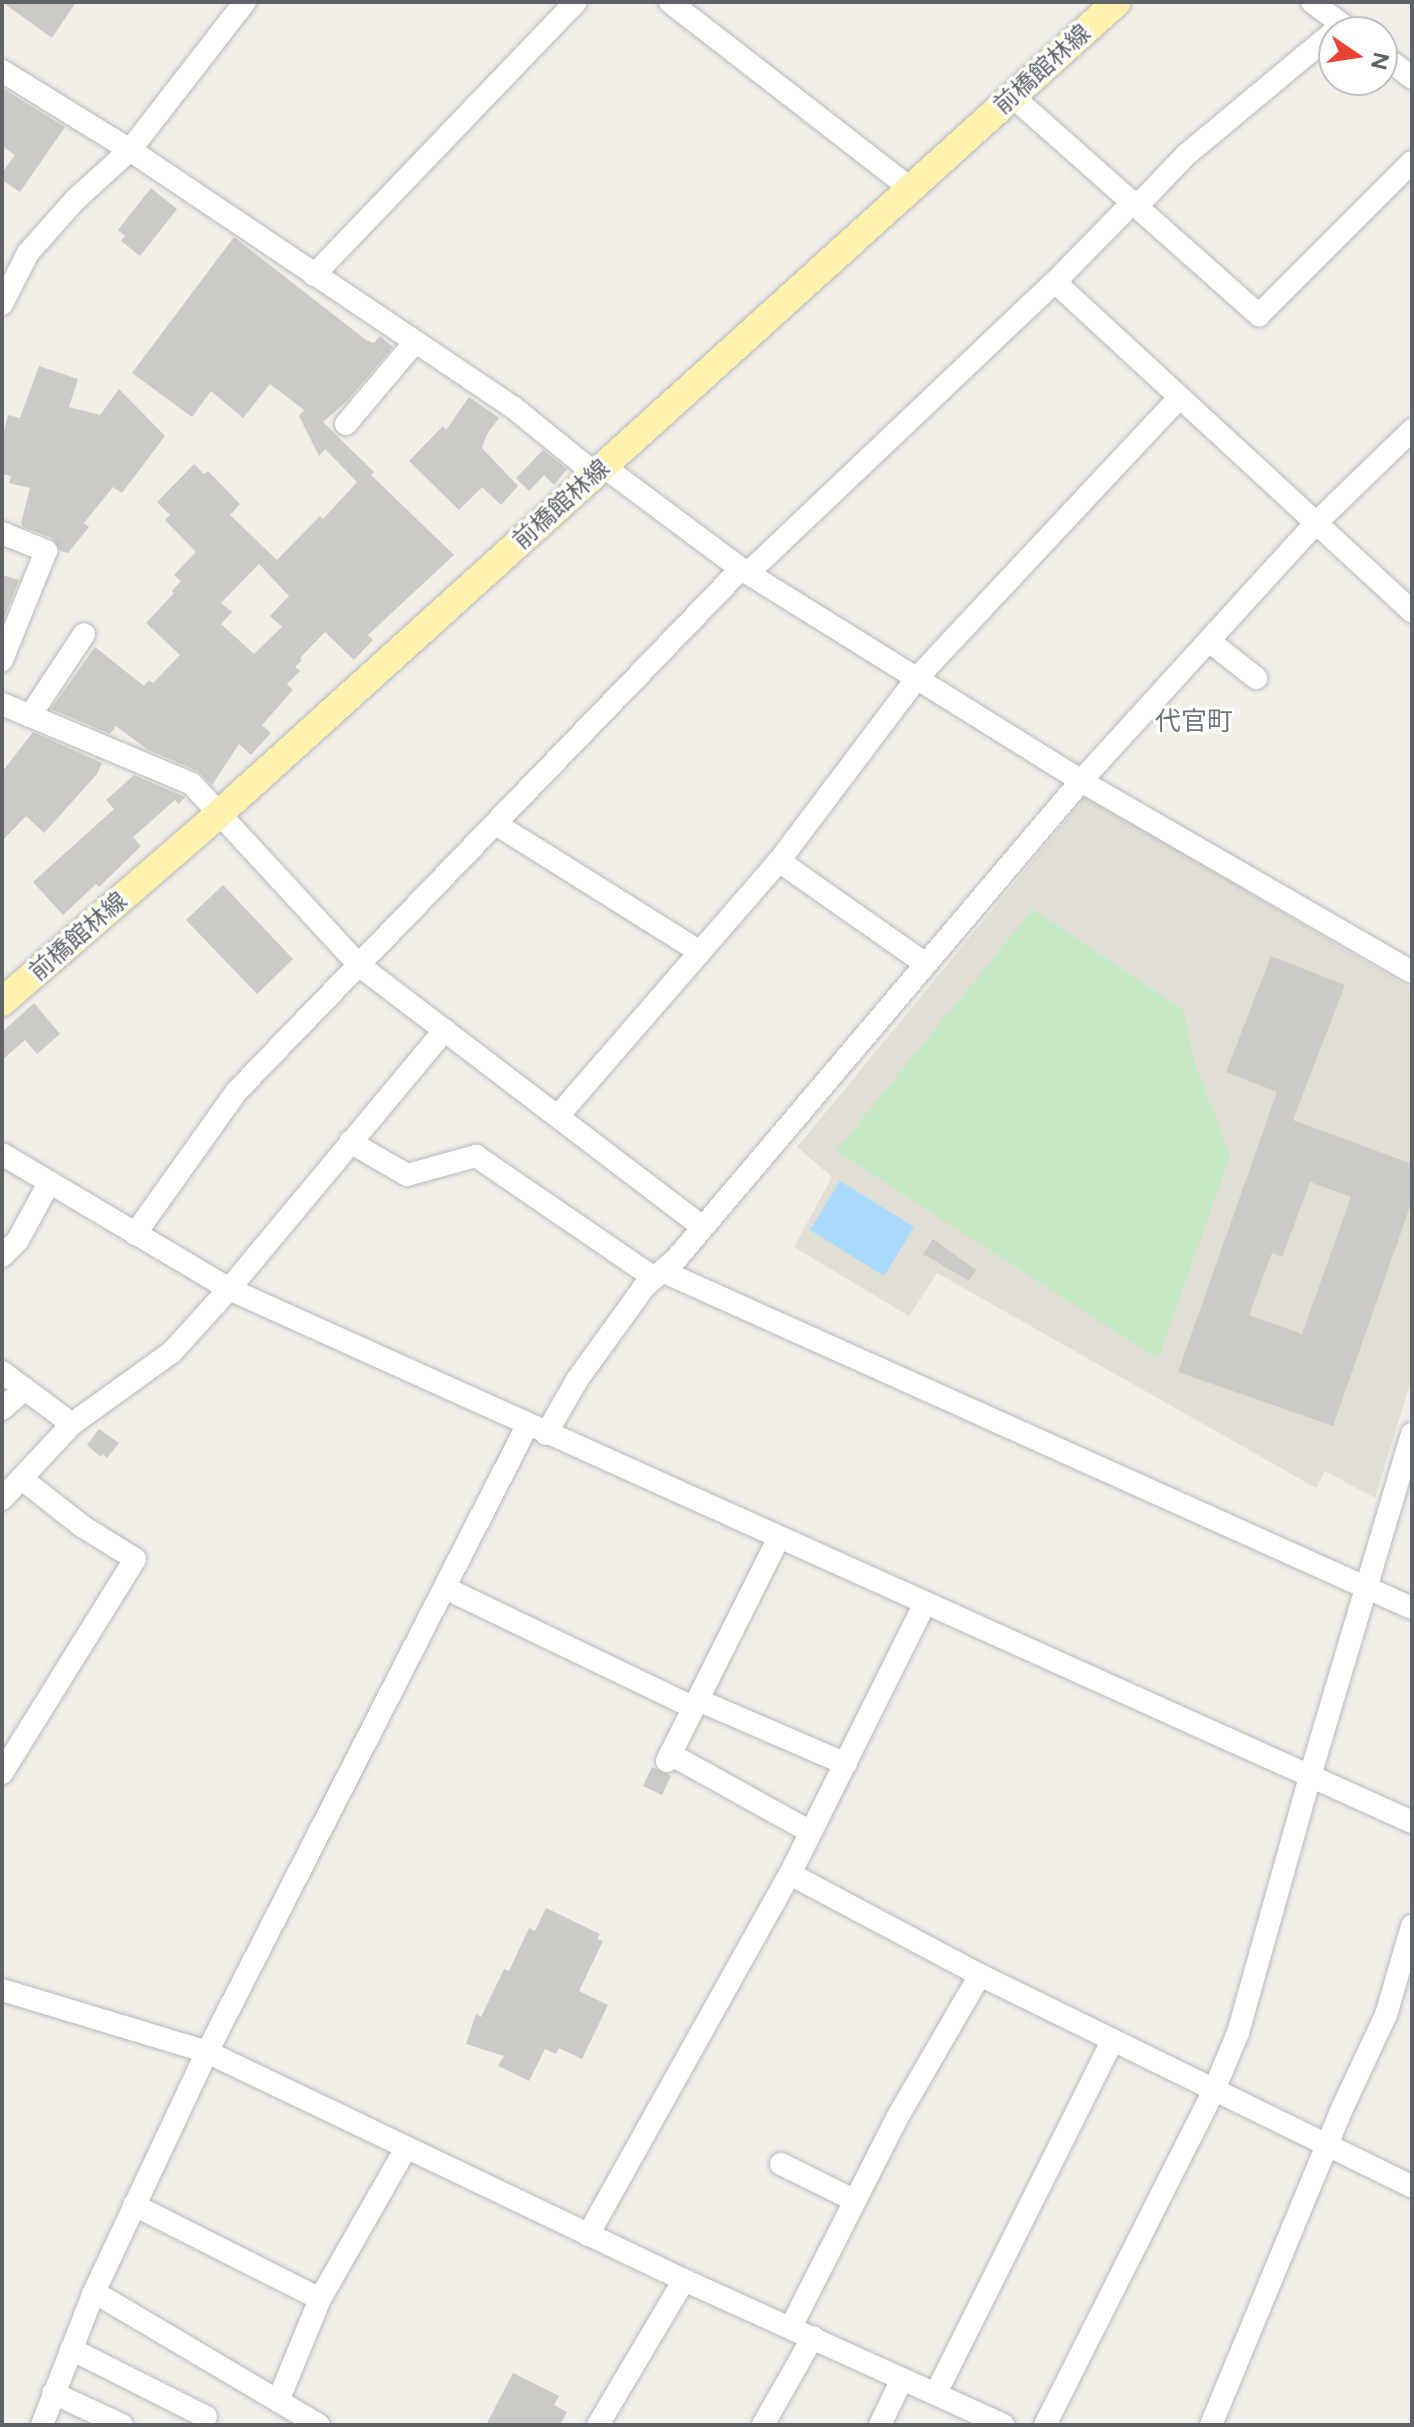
<!DOCTYPE html>
<meta charset="utf-8">
<style>
body{margin:0}
#map{position:relative;width:1414px;height:2427px;overflow:hidden;background:#f1efe8;font-family:Figtree,"Noto Sans JP",sans-serif}
div>[style]{position:absolute}
[style*='--x']{left:calc(var(--x)*1px);top:calc(var(--y)*1px);width:calc(var(--w)*1px);rotate:calc(var(--a)*1deg)}
.education>*{inset:0;background:#e1ded6}
.green>*{inset:0;background:#c5e8c5}
.water>*{inset:0;background:#aadaff}
.building>*{inset:0;background:#cccac5}
.roads{filter:drop-shadow(0 0 2px #b5b8bc) drop-shadow(0 0 2px #b5b8bc)}
.minor>*{height:22px;margin:-11px;padding:0 11px;transform-origin:11px;border-radius:11px;background:#fff}
.major>*{height:28px;margin:-14px;padding:0 14px;transform-origin:14px;border-radius:14px;background:#fff2af}
span{translate:-50% -50%;white-space:nowrap;text-align:center;line-height:1.15;-webkit-text-stroke:6px #fff;paint-order:stroke}
.street-label{font-size:24px;color:#5f6368}
.neighbourhood-label{font-size:26px;color:#70757a}
.frame{position:absolute;inset:0;border:4px solid #5f6368;pointer-events:none}
.north{position:absolute;left:1318px;top:16px;width:80px;height:80px;box-sizing:border-box;background:#fff;border:2px solid #bfc1c3;border-radius:50%;rotate:103deg;font-size:22px;font-weight:700;line-height:32px;text-align:center;color:#5f6368}
.north::after{content:'';display:block;margin:auto;width:28px;height:36px;background:#ea4335;clip-path:polygon(50% 0,100% 100%,50% 72%,0 100%)}
</style>
<div id="map">
<div class="education">
<div style="clip-path:polygon(1086px 796px,1412px 989px,1412px 1377px,1375px 1498px,1325px 1471px,1316px 1488px,937px 1273px,909px 1316px,794px 1247px,832px 1177px,797px 1147px)"></div>
</div>
<div class="green">
<div style="clip-path:polygon(1033px 909px,1183px 1010px,1194px 1060px,1230px 1156px,1158px 1359px,836px 1151px)"></div>
</div>
<div class="water">
<div style="clip-path:polygon(840px 1181px,914px 1227px,884px 1276px,810px 1230px)"></div>
</div>
<div class="building">
<div style="clip-path:polygon(2px 2px,76px 2px,52px 38px)"></div>
<div style="clip-path:polygon(2px 88px,65px 127px,20px 192px,2px 180px,2px 173px,15px 155px,2px 146px)"></div>
<div style="clip-path:polygon(151px 188px,177px 209px,140px 256px,121px 241px,125px 236px,118px 230px)"></div>
<div style="clip-path:polygon(evenodd,234px 237px,366px 340px,374px 343px,380px 336px,393px 347px,347px 401px,323px 422px,374px 472px,371px 475px,454px 555px,368px 635px,373px 640px,354px 660px,325px 632px,300px 658px,302px 660px,295px 667px,300px 671px,287px 684px,293px 690px,262px 725px,271px 733px,251px 755px,239px 744px,212px 785px,198px 771px,148px 750px,116px 726px,110px 734px,51px 709px,95px 647px,144px 686px,149px 680px,153px 683px,180px 655px,146px 623px,174px 593px,172px 591px,181px 581px,174px 575px,196px 552px,165px 520px,170px 515px,157px 502px,194px 464px,204px 474px,208px 471px,240px 504px,230px 515px,277px 560px,320px 516px,323px 519px,357px 482px,325px 449px,319px 456px,299px 416px,304px 410px,270px 384px,243px 418px,211px 391px,192px 417px,132px 373px,234px 237px,259px 564px,289px 596px,270px 616px,282px 627px,254px 654px,221px 624px,232px 612px,221px 603px,259px 564px)"></div>
<div style="clip-path:polygon(39px 366px,78px 379px,69px 407px,100px 415px,119px 389px,165px 436px,122px 493px,113px 487px,84px 523px,89px 527px,68px 553px,60px 551px,52px 538px,23px 527px,21px 523px,30px 488px,9px 483px,11px 476px,2px 474px,2px 438px,8px 415px,20px 418px)"></div>
<div style="clip-path:polygon(469px 397px,499px 418px,487px 434px,482px 448px,518px 486px,501px 505px,482px 487px,459px 510px,409px 461px,443px 426px,446px 430px)"></div>
<div style="clip-path:polygon(543px 450px,567px 469px,554px 485px,544px 475px,529px 491px,516px 478px)"></div>
<div style="clip-path:polygon(2px 575px,19px 580px,2px 623px)"></div>
<div style="clip-path:polygon(33px 732px,102px 763px,97px 774px,44px 833px,26px 816px,2px 841px,2px 772px)"></div>
<div style="clip-path:polygon(134px 775px,185px 797px,179px 804px,175px 800px,133px 837px,141px 846px,99px 887px,96px 884px,63px 915px,33px 882px,114px 809px,106px 800px)"></div>
<div style="clip-path:polygon(223px 885px,293px 959px,257px 994px,186px 920px)"></div>
<div style="clip-path:polygon(evenodd,1271px 956px,1345px 985px,1293px 1120px,1412px 1164px,1412px 1201px,1333px 1426px,1178px 1372px,1277px 1092px,1226px 1072px,1271px 956px,1310px 1182px,1351px 1197px,1302px 1334px,1249px 1315px,1272px 1253px,1282px 1257px,1310px 1182px)"></div>
<div style="clip-path:polygon(34px 1003px,60px 1034px,37px 1054px,25px 1040px,2px 1060px,2px 1032px)"></div>
<div style="clip-path:polygon(933px 1239px,976px 1270px,969px 1281px,923px 1254px)"></div>
<div style="clip-path:polygon(99px 1429px,119px 1443px,107px 1458px,103px 1454px,101px 1457px,87px 1445px)"></div>
<div style="clip-path:polygon(652px 1767px,671px 1776px,662px 1795px,643px 1786px)"></div>
<div style="clip-path:polygon(546px 1908px,600px 1934px,597px 1939px,603px 1941px,579px 1991px,608px 2005px,582px 2059px,559px 2048px,556px 2054px,545px 2049px,529px 2081px,498px 2066px,504px 2056px,466px 2044px,476px 2014px,481px 2017px,504px 1969px,509px 1971px,529px 1928px,535px 1931px)"></div>
<div style="clip-path:polygon(513px 2373px,559px 2396px,554px 2405px,567px 2412px,560px 2425px,486px 2425px)"></div>
</div>
<div class="roads">
<div class="minor">
<div style="--x:670;--y:2;--w:306;--a:37.8"></div>
<div style="--x:1312;--y:2;--w:50;--a:36.9"></div>
<div style="--x:1382;--y:55;--w:38;--a:37"></div>
<div style="--x:2;--y:71;--w:150;--a:31.7"></div>
<div style="--x:130;--y:150;--w:463;--a:33.9"></div>
<div style="--x:514;--y:408;--w:103;--a:39.1"></div>
<div style="--x:1011;--y:95;--w:332;--a:41.6"></div>
<div style="--x:1259;--y:315;--w:216;--a:-45"></div>
<div style="--x:314;--y:275;--w:378;--a:-46.2"></div>
<div style="--x:1055;--y:282;--w:486;--a:42.7"></div>
<div style="--x:2;--y:304;--w:57;--a:-63"></div>
<div style="--x:28;--y:253;--w:72;--a:-48.4"></div>
<div style="--x:76;--y:199;--w:73;--a:-42.2"></div>
<div style="--x:130;--y:150;--w:187;--a:-52.2"></div>
<div style="--x:346;--y:424;--w:107;--a:-49.9"></div>
<div style="--x:603;--y:466;--w:172;--a:36.7"></div>
<div style="--x:741;--y:569;--w:401;--a:31.9"></div>
<div style="--x:1081;--y:781;--w:382;--a:30"></div>
<div style="--x:2;--y:533;--w:48;--a:22.2"></div>
<div style="--x:46;--y:551;--w:118;--a:112"></div>
<div style="--x:748;--y:573;--w:423;--a:-43.5"></div>
<div style="--x:1055;--y:282;--w:110;--a:-45.7"></div>
<div style="--x:1132;--y:203;--w:11;--a:-15"></div>
<div style="--x:1143;--y:200;--w:62;--a:-46.3"></div>
<div style="--x:1186;--y:155;--w:203;--a:-39.8"></div>
<div style="--x:1209;--y:641;--w:60;--a:38.2"></div>
<div style="--x:2;--y:704;--w:206;--a:22.8"></div>
<div style="--x:192;--y:784;--w:248;--a:47.3"></div>
<div style="--x:360;--y:966;--w:431;--a:37.3"></div>
<div style="--x:30;--y:716;--w:98;--a:-56.6"></div>
<div style="--x:496;--y:824;--w:241;--a:32.1"></div>
<div style="--x:779;--y:861;--w:177;--a:35.1"></div>
<div style="--x:558;--y:1116;--w:337;--a:-49.1"></div>
<div style="--x:779;--y:861;--w:229;--a:-53"></div>
<div style="--x:917;--y:678;--w:382;--a:-46.9"></div>
<div style="--x:350;--y:1142;--w:66;--a:30.1"></div>
<div style="--x:407;--y:1175;--w:72;--a:-15.4"></div>
<div style="--x:476;--y:1156;--w:216;--a:34.4"></div>
<div style="--x:2;--y:1154;--w:264;--a:30.7"></div>
<div style="--x:229;--y:1289;--w:1298;--a:24.25"></div>
<div style="--x:135;--y:1234;--w:176;--a:-54.5"></div>
<div style="--x:237;--y:1091;--w:726;--a:-46.01"></div>
<div style="--x:2;--y:1256;--w:23;--a:-45"></div>
<div style="--x:18;--y:1240;--w:65;--a:-61.5"></div>
<div style="--x:662;--y:1271;--w:822;--a:24.2"></div>
<div style="--x:2;--y:1372;--w:87;--a:36.6"></div>
<div style="--x:2;--y:1409;--w:30;--a:-41"></div>
<div style="--x:546;--y:1434;--w:62;--a:-60.1"></div>
<div style="--x:577;--y:1380;--w:115;--a:-54.2"></div>
<div style="--x:644;--y:1287;--w:44;--a:-41.3"></div>
<div style="--x:677;--y:1258;--w:625;--a:-49.74"></div>
<div style="--x:1081;--y:781;--w:348;--a:-47.7"></div>
<div style="--x:1315;--y:524;--w:135;--a:-44.1"></div>
<div style="--x:2;--y:1499;--w:103;--a:-47"></div>
<div style="--x:72;--y:1424;--w:123;--a:-35.8"></div>
<div style="--x:172;--y:1352;--w:85;--a:-47.9"></div>
<div style="--x:229;--y:1289;--w:337;--a:-50.2"></div>
<div style="--x:445;--y:1588;--w:276;--a:25.7"></div>
<div style="--x:698;--y:1700;--w:161;--a:23.4"></div>
<div style="--x:670;--y:1754;--w:161;--a:29"></div>
<div style="--x:667;--y:1761;--w:248;--a:-63.4"></div>
<div style="--x:2;--y:1773;--w:252;--a:-58.1"></div>
<div style="--x:135;--y:1559;--w:62;--a:-148.1"></div>
<div style="--x:82;--y:1526;--w:76;--a:-141.9"></div>
<div style="--x:790;--y:1874;--w:215;--a:28"></div>
<div style="--x:980;--y:1975;--w:481;--a:26.1"></div>
<div style="--x:2;--y:1990;--w:214;--a:16.8"></div>
<div style="--x:207;--y:2052;--w:529;--a:25.55"></div>
<div style="--x:684;--y:2280;--w:351;--a:24.4"></div>
<div style="--x:781;--y:2164;--w:81;--a:26.3"></div>
<div style="--x:134;--y:2205;--w:208;--a:26.8"></div>
<div style="--x:588;--y:2235;--w:414;--a:-60.8"></div>
<div style="--x:790;--y:1874;--w:301;--a:-63.5"></div>
<div style="--x:94;--y:2292;--w:261;--a:30.6"></div>
<div style="--x:791;--y:2327;--w:234;--a:-63.1"></div>
<div style="--x:897;--y:2118;--w:165;--a:-59.9"></div>
<div style="--x:71;--y:2349;--w:151;--a:26.7"></div>
<div style="--x:53;--y:2393;--w:76;--a:24.9"></div>
<div style="--x:936;--y:2393;--w:394;--a:-63.4"></div>
<div style="--x:278;--y:2401;--w:110;--a:-67.6"></div>
<div style="--x:320;--y:2299;--w:174;--a:-60.3"></div>
<div style="--x:42;--y:2425;--w:143;--a:-68.6"></div>
<div style="--x:94;--y:2292;--w:265;--a:-64.8"></div>
<div style="--x:207;--y:2052;--w:703;--a:-62.92"></div>
<div style="--x:598;--y:2425;--w:169;--a:-59.3"></div>
<div style="--x:763;--y:2425;--w:101;--a:-60.4"></div>
<div style="--x:880;--y:2425;--w:51;--a:-64.4"></div>
<div style="--x:1045;--y:2425;--w:375;--a:-63.2"></div>
<div style="--x:1214;--y:2090;--w:62;--a:-67.2"></div>
<div style="--x:1238;--y:2033;--w:267;--a:-74.3"></div>
<div style="--x:1310;--y:1776;--w:357;--a:-73.4"></div>
<div style="--x:1211;--y:2425;--w:338;--a:-67.5"></div>
<div style="--x:1340;--y:2113;--w:108;--a:-64.9"></div>
<div style="--x:1386;--y:2015;--w:93;--a:-73.7"></div>
</div>
<div class="major">
<div style="--x:2;--y:1002;--w:289;--a:-40.9"></div>
<div style="--x:220;--y:813;--w:1209;--a:-42.12"></div>
</div>
</div>
<div class="street-label">
<span style="left:1042px;top:69px;rotate:-42deg">前橋館林線</span>
<span style="left:561px;top:504px;rotate:-42deg">前橋館林線</span>
<span style="left:78px;top:936px;rotate:-41deg">前橋館林線</span>
</div>
<div class="neighbourhood-label">
<span style="left:1194px;top:722px">代官町</span>
</div>
<div class="frame"></div>
<div class="north">N</div>
</div>
